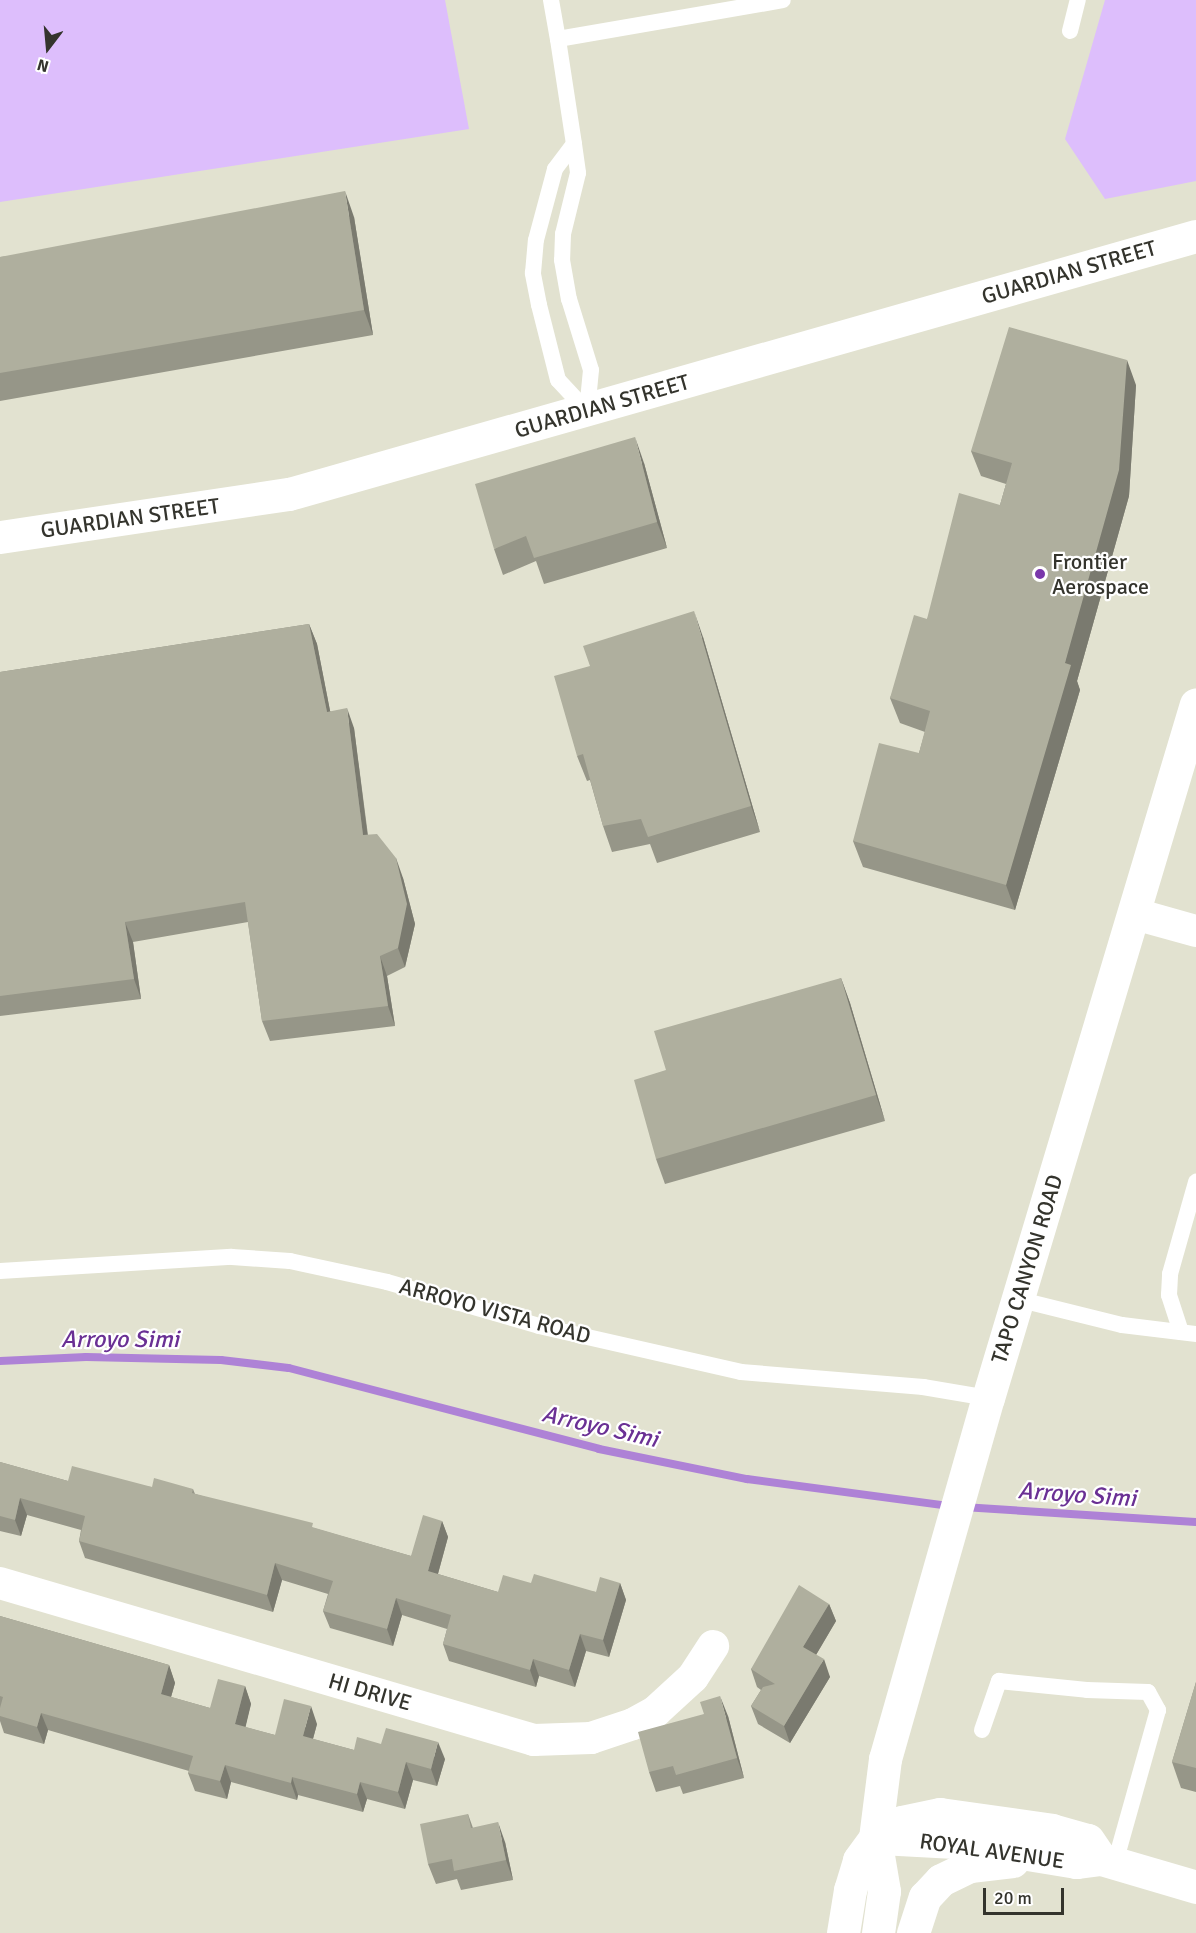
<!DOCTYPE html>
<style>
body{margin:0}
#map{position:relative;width:1196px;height:1933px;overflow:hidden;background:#e2e2d0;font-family:Signika,sans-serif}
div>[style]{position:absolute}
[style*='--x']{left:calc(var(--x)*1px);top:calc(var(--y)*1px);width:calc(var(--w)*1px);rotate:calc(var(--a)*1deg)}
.green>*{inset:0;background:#ddbefc}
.stream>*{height:8px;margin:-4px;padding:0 4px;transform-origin:4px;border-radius:4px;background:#ae82d6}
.lane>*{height:16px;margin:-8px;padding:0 8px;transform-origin:8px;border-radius:8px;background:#fff}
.street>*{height:32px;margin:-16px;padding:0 16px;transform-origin:16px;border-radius:16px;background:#fff}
.secondary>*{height:33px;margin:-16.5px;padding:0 16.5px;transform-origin:16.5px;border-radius:16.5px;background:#fff}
.wall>*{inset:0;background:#969688}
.shaded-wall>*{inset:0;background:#7a7a6f}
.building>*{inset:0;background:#afaf9e}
.dots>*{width:16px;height:16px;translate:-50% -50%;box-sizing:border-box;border:3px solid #fff;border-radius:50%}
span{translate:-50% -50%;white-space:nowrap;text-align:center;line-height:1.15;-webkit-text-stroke:4.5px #fff;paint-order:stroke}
.street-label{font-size:22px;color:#34342d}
.poi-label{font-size:22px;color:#34342d}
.left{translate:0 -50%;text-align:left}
.water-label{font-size:24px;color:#6a3094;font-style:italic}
.north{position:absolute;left:18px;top:18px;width:60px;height:60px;-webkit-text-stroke:4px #fff;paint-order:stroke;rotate:196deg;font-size:16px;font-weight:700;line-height:24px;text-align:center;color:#34342d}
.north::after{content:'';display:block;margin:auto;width:21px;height:27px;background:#34342d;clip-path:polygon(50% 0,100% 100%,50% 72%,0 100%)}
.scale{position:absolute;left:983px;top:1888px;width:81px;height:27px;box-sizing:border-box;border:3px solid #34342d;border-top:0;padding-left:8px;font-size:18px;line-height:21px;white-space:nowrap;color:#34342d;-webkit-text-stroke:4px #fff;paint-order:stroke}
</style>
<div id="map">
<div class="green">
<div style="clip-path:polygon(0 0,445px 0,469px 129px,0 202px)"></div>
<div style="clip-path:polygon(1105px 0,1196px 0,1196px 181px,1105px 199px,1065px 139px)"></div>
</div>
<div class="stream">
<div style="--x:0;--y:1361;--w:86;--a:-2.7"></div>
<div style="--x:86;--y:1357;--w:135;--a:1.3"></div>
<div style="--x:221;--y:1360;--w:68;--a:6.7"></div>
<div style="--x:289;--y:1368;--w:320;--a:14.6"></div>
<div style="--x:599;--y:1449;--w:151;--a:11.5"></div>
<div style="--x:747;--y:1479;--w:205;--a:7.6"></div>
<div style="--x:963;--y:1507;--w:233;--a:3.7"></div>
</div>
<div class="lane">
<div style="--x:551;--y:0;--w:40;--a:80"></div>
<div style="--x:1070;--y:31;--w:32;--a:-76"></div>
<div style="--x:574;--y:144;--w:29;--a:82"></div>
<div style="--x:578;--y:173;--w:63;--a:103.8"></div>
<div style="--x:563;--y:234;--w:26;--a:92"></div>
<div style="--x:562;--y:260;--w:40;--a:80"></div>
<div style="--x:569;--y:299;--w:74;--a:72.8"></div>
<div style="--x:591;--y:370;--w:41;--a:95.6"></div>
<div style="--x:587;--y:411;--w:42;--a:-133.1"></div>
<div style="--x:558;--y:380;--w:77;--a:-104.2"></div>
<div style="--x:539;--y:305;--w:33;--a:-101"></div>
<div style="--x:533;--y:273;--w:33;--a:-85"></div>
<div style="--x:536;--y:240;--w:73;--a:-75"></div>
<div style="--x:555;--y:169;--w:31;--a:-53"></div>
<div style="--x:574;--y:144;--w:106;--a:-98.7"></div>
<div style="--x:558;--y:39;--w:228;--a:-9.8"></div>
<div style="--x:0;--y:1271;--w:232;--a:-3.5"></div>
<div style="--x:232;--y:1257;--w:58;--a:3.9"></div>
<div style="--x:290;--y:1261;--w:99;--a:12.2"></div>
<div style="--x:387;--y:1282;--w:158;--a:16.1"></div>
<div style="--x:539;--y:1326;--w:207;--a:12.8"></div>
<div style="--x:741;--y:1372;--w:183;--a:4.7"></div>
<div style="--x:923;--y:1387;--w:66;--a:9.6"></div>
<div style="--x:1017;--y:1299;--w:108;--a:13.9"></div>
<div style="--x:1122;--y:1325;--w:75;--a:6.9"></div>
<div style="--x:1181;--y:1332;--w:39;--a:-108"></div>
<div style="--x:1169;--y:1295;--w:21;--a:-87"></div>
<div style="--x:1170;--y:1274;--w:96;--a:-74.2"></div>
<div style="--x:982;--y:1730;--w:52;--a:-70.9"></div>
<div style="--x:999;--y:1681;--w:88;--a:5.8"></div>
<div style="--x:1087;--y:1690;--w:61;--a:1.9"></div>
<div style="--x:1148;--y:1692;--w:21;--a:61"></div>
<div style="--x:1158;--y:1710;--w:159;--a:105.7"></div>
</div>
<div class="street">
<div style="--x:1135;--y:914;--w:63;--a:15.6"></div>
<div style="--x:0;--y:1583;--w:557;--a:16.38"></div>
<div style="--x:534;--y:1740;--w:57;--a:-2"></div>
<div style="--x:591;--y:1738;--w:44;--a:-18.4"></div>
<div style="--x:633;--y:1724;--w:26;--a:-29"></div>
<div style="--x:656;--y:1711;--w:50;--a:-42.6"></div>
<div style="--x:693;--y:1677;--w:37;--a:-57"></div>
</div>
<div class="secondary">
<div style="--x:0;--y:537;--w:292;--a:-8.5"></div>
<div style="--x:289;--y:494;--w:943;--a:-15.88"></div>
<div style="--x:880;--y:1838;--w:75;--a:3.1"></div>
<div style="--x:955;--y:1842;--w:123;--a:9.4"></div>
<div style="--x:1076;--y:1862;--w:25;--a:-7"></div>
<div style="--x:1101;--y:1859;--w:99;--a:16.4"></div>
<div style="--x:843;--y:1933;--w:44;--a:-80.8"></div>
<div style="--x:850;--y:1890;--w:31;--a:-73"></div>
<div style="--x:859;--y:1860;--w:27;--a:-54"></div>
<div style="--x:875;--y:1838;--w:31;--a:-31"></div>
<div style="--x:902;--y:1822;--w:39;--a:-12"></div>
<div style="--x:940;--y:1814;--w:113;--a:8.1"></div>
<div style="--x:1052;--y:1830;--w:37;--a:16"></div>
<div style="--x:1088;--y:1840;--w:23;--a:56"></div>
<div style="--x:878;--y:1933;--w:42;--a:-81.9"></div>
<div style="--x:884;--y:1891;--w:54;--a:-99.6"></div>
<div style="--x:875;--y:1838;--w:80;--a:-82.8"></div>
<div style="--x:885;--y:1759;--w:375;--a:-74.1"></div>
<div style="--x:988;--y:1398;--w:724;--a:-73.32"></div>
<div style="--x:913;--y:1933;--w:38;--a:-72"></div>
<div style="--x:925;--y:1897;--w:23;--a:-47"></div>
<div style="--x:941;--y:1880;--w:32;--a:-26"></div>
<div style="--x:970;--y:1866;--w:43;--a:-6.6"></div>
</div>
<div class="wall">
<div style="clip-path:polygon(354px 217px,373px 335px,0 401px,0 257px)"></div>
<div style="clip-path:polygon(1136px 385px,1129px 496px,1077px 681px,1080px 690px,1015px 910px,863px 867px,853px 841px,919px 753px,925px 732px,900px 723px,890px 698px,927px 619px,1000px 505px,1006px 484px,981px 476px,971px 451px)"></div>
<div style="clip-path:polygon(644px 463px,667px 548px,544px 584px,536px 561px,503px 575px,494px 549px)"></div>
<div style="clip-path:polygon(309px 624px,317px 644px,330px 711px,354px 728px,368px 835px,403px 878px,415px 924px,405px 967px,387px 976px,395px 1026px,270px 1041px,262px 1021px,248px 922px,133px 942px,141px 999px,0 1016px,0 672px)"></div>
<div style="clip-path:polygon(703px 637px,760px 832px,657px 863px,650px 844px,612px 852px,603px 826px,590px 780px,587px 781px,577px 756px)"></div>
<div style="clip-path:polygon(841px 978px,850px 1003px,885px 1121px,665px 1184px,656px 1159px,666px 1070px)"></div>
<div style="clip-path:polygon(0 1462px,68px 1481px,152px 1487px,193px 1489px,195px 1494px,411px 1556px,442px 1521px,448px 1537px,438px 1574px,498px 1592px,531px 1583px,596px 1592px,620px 1583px,626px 1600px,609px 1657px,586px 1651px,575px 1687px,539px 1676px,536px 1687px,449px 1661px,443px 1644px,447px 1629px,402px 1615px,393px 1646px,330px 1628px,323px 1611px,328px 1594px,282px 1580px,273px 1612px,85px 1558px,79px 1541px,81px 1530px,27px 1515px,21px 1536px,0 1531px)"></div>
<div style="clip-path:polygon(829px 1604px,836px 1621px,816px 1655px,830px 1677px,790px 1743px,758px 1724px,751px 1706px,761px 1690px,757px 1687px,751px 1669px)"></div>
<div style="clip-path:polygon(0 1616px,169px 1665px,175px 1683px,171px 1697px,210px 1708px,245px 1686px,251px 1704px,245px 1727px,275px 1735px,317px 1724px,313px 1739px,354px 1750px,445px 1759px,437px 1786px,413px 1780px,405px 1809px,367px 1799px,363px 1812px,298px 1795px,297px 1800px,231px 1782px,227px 1799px,195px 1791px,188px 1773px,189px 1771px,48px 1730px,44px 1744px,4px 1733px,0 1721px)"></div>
<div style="clip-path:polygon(1196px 1682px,1196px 1792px,1181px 1788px,1172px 1762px)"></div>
<div style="clip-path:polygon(728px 1716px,744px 1778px,683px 1794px,680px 1786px,656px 1792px,649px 1772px)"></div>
<div style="clip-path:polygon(468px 1814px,473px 1828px,505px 1842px,513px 1880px,461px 1890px,457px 1879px,436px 1884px,428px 1864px)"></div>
</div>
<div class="shaded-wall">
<div style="clip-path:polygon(345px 191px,354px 217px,373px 335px,364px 310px)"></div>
<div style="clip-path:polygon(1127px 360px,1136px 385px,1129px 496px,1077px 681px,1080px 690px,1015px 910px,1006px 885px,1065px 663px)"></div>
<div style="clip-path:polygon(635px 437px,644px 463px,667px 548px,657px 522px)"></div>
<div style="clip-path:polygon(694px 611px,703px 637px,760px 832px,751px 806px)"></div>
<div style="clip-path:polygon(309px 624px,317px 644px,334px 731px,327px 712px)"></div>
<div style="clip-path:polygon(347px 708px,354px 728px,370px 855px,363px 835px)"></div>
<div style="clip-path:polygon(396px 858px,403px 878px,415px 924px,405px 967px,398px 948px)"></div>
<div style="clip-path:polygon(125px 922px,133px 942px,141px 999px,134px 979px)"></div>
<div style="clip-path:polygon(380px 956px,387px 976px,395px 1026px,388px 1006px)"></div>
<div style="clip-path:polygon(841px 978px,850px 1003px,885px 1121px,876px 1095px)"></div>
<div style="clip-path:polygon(20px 1498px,27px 1515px,21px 1536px,15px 1520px)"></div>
<div style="clip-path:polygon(442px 1521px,448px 1537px,434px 1588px,428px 1571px)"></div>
<div style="clip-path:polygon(275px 1563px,282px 1580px,273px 1612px,267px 1595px)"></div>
<div style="clip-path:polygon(620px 1583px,626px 1600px,609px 1657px,603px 1640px)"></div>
<div style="clip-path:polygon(396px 1598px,402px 1615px,393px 1646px,387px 1629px)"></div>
<div style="clip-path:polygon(829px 1604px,836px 1621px,810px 1665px,803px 1647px)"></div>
<div style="clip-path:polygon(580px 1634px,586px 1651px,575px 1687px,569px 1670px)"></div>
<div style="clip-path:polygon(533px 1659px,539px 1676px,536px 1687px,530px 1670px)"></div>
<div style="clip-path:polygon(824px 1659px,830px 1677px,790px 1743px,784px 1726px)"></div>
<div style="clip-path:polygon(169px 1665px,175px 1683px,167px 1711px,161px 1694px)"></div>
<div style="clip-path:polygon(245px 1686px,251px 1704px,242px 1742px,235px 1724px)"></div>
<div style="clip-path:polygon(720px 1696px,728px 1716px,744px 1778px,737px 1758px)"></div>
<div style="clip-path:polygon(311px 1706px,317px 1724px,309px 1753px,303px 1736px)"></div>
<div style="clip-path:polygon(41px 1713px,48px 1730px,44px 1744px,37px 1727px)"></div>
<div style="clip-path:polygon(438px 1742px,445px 1759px,437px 1786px,431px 1769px)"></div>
<div style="clip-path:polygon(406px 1762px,413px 1780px,405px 1809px,398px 1792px)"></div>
<div style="clip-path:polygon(225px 1765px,231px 1782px,227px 1799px,220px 1781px)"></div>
<div style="clip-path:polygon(292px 1777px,298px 1795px,297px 1800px,291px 1783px)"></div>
<div style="clip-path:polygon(360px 1782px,367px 1799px,363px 1812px,357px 1794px)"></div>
<div style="clip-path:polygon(498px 1822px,505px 1842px,513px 1880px,506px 1860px)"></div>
</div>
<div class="building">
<div style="clip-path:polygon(345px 191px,364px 310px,0 373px,0 257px)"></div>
<div style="clip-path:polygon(1009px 327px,1127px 360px,1119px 470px,1065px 663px,1071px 665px,1006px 885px,853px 841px,879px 743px,919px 753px,930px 711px,890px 698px,914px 615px,927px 619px,959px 493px,1000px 505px,1012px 463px,971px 451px)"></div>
<div style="clip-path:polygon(635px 437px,657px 522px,534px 558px,526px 536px,494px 549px,475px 484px)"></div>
<div style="clip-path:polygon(694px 611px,751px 806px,648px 837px,641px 819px,603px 826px,583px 754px,577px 756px,554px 676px,590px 666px,583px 646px)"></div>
<div style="clip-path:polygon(309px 624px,327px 712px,347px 708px,363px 835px,377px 834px,396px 858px,407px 904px,398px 948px,380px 956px,388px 1006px,262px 1021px,245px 902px,125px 922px,134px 979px,0 996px,0 672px)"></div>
<div style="clip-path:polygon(841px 978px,876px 1095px,656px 1159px,634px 1080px,666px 1070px,654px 1031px)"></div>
<div style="clip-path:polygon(0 1462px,68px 1481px,72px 1466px,152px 1487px,154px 1478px,193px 1489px,192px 1493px,313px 1523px,312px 1527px,411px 1556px,423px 1515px,442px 1521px,428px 1571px,498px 1592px,503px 1575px,531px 1583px,534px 1574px,596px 1592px,600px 1577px,620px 1583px,603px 1640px,580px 1634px,569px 1670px,533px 1659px,530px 1670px,443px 1644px,451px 1615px,396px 1598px,387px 1629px,323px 1611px,333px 1581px,275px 1563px,267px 1595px,79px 1541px,85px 1516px,20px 1498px,15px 1520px,0 1516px)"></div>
<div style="clip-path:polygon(799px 1585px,829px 1604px,803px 1647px,824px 1659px,784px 1726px,751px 1706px,763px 1687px,775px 1684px,751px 1669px)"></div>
<div style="clip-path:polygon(0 1616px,169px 1665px,161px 1694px,210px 1708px,218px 1679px,245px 1686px,235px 1724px,275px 1735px,284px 1699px,311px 1706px,303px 1736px,354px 1750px,357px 1737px,381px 1744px,386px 1728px,438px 1742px,431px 1769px,406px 1762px,398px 1792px,360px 1782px,357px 1794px,292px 1777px,291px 1783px,225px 1765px,220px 1781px,188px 1773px,193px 1756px,41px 1713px,37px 1727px,0 1716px,0 1708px,3px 1697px,0 1696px)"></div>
<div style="clip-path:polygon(1196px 1682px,1196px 1768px,1172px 1762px)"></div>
<div style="clip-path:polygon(720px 1696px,737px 1758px,676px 1775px,673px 1766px,649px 1772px,638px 1732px,704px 1714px,700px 1702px)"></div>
<div style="clip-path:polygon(468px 1814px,471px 1828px,498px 1822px,506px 1860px,454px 1871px,452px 1859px,428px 1864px,420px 1824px)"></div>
</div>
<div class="dots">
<div style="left:1040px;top:574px;background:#7a37ab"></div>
</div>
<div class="street-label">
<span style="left:1069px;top:272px;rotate:-16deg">GUARDIAN STREET</span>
<span style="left:602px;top:406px;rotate:-16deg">GUARDIAN STREET</span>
<span style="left:130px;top:518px;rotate:-8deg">GUARDIAN STREET</span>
<span style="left:1027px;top:1269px;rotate:-73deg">TAPO CANYON ROAD</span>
<span style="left:495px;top:1311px;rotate:15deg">ARROYO VISTA ROAD</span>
<span style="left:370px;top:1692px;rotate:16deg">HI DRIVE</span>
<span style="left:992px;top:1851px;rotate:8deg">ROYAL AVENUE</span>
</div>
<div class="poi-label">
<span class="left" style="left:1052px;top:574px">Frontier<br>Aerospace</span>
</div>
<div class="water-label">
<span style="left:120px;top:1340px">Arroyo Simi</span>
<span style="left:600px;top:1427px;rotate:13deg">Arroyo Simi</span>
<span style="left:1077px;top:1495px;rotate:4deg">Arroyo Simi</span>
</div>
<div class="north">N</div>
<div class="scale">20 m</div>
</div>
